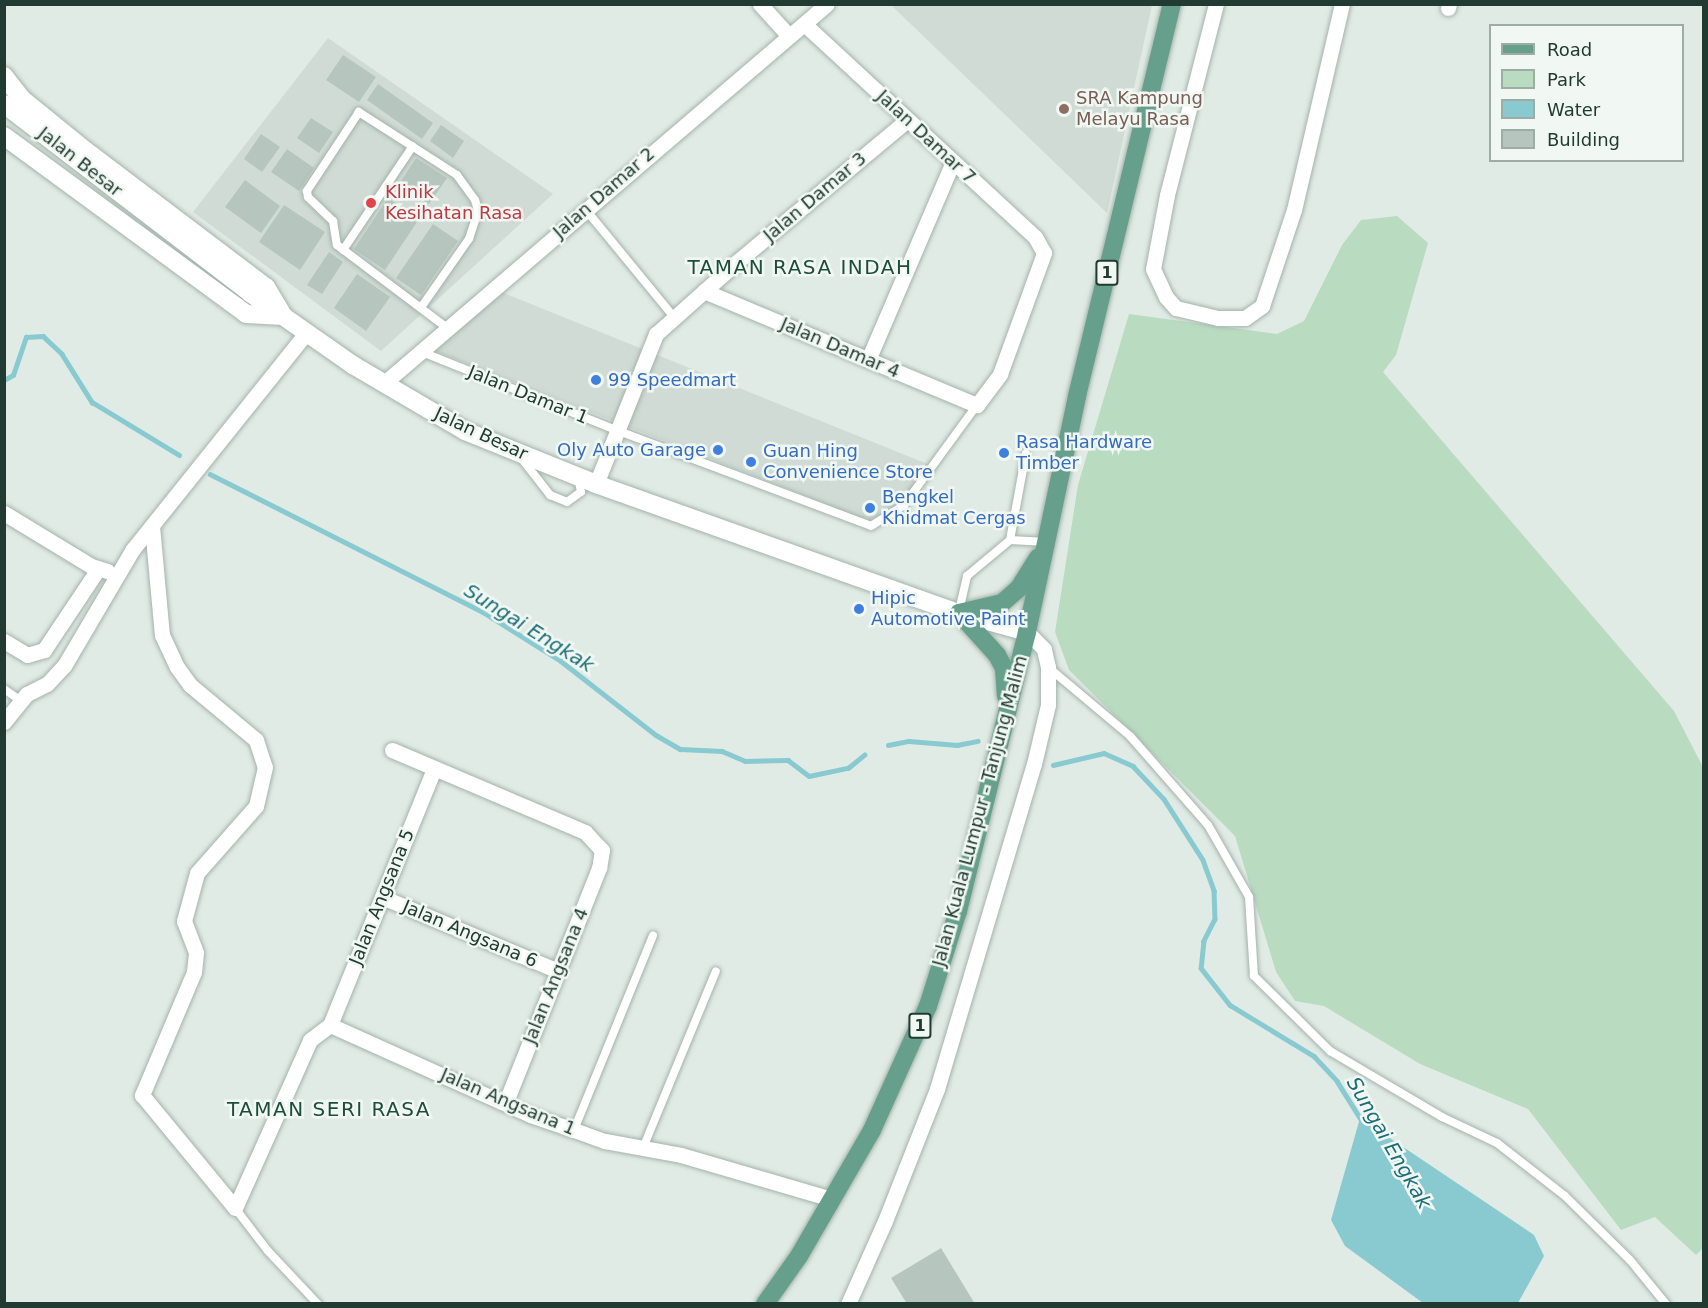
<!DOCTYPE html>
<style>
body{margin:0}
#map{position:relative;width:1708px;height:1308px;overflow:hidden;background:#e1ebe6;font-family:"DejaVu Sans",sans-serif}
div>[style]{position:absolute}
[style*='--x']{left:calc(var(--x)*1px);top:calc(var(--y)*1px);width:calc(var(--w)*1px);rotate:calc(var(--a)*1deg)}
.built>*{inset:0;background:#cfdbd4}
.green>*{inset:0;background:#b9dcc0}
.water>*{inset:0;background:#89cad0}
.stream>*{height:4.5px;margin:-2.25px;padding:0 2.25px;transform-origin:2.25px;border-radius:2.25px;background:#89cad0}
.building>*{inset:0;background:#b6c6be}
.roads{filter:drop-shadow(0 0 2px #a4b3ac) drop-shadow(0 0 2px #a4b3ac)}
.lane>*{height:8px;margin:-4px;padding:0 4px;transform-origin:4px;border-radius:4px;background:#fff}
.street>*{height:15px;margin:-7.5px;padding:0 7.5px;transform-origin:7.5px;border-radius:7.5px;background:#fff}
.secondary>*{height:18px;margin:-9px;padding:0 9px;transform-origin:9px;border-radius:9px;background:#fff}
.primary>*{height:18px;margin:-9px;padding:0 9px;transform-origin:9px;border-radius:9px;background:#66a08d}
.dots>*{width:16px;height:16px;translate:-50% -50%;box-sizing:border-box;border:3px solid #f1f8f4;border-radius:50%}
span{translate:-50% -50%;white-space:nowrap;text-align:center;line-height:1.15;-webkit-text-stroke:5px #f1f8f4;paint-order:stroke}
.shield-label span{padding:2px 4px;background:#f1f8f4;border:2px solid;border-radius:4px;-webkit-text-stroke-width:0}
.shield-label{font-size:16px;color:#213b32;font-weight:700}
.education-label{font-size:18px;color:#785e54}
.left{translate:0 -50%;text-align:left}
.street-label{font-size:18px;color:#213b32}
.health-label{font-size:18px;color:#be3a42}
.shop-label{font-size:18px;color:#366cbe}
.right{translate:-100% -50%;text-align:right}
.neighbourhood-label{font-size:20px;color:#1e4d3e;letter-spacing:1.5px}
.water-label{font-size:20px;color:#1c6e76;font-style:italic}
.frame{position:absolute;inset:0;border:6px solid #213b32;pointer-events:none}
.legend{position:absolute;left:1489px;top:24px;width:195px;height:138px;box-sizing:border-box;background:#f1f8f4;border:2px solid #9eaca6;margin:0;padding:8px 10px;list-style:none;font-size:18px;color:#213b32}
.legend li{display:flex;align-items:center;gap:12px;height:30px}
.legend b{width:30px;border:2px solid #9eaca6}
</style>
<div id="map">
<div class="built">
<div style="clip-path:polygon(891px 5px,1152px 5px,1107px 213px)"></div>
<div style="clip-path:polygon(328px 38px,553px 194px,381px 351px,193px 212px)"></div>
<div style="clip-path:polygon(499px 291px,930px 465px,900px 503px,872px 522px,432px 350px)"></div>
</div>
<div class="green">
<div style="clip-path:polygon(1397px 216px,1428px 243px,1396px 355px,1383px 372px,1674px 711px,1703px 767px,1703px 1248px,1696px 1255px,1655px 1217px,1621px 1230px,1528px 1109px,1420px 1064px,1324px 1006px,1295px 1001px,1276px 972px,1235px 836px,1069px 670px,1055px 632px,1078px 485px,1129px 314px,1277px 334px,1304px 321px,1342px 245px,1361px 220px)"></div>
</div>
<div class="water">
<div style="clip-path:polygon(1360px 1118px,1534px 1235px,1544px 1256px,1518px 1303px,1423px 1303px,1345px 1246px,1331px 1220px)"></div>
</div>
<div class="stream">
<div style="--x:4;--y:380;--w:10;--a:-29"></div>
<div style="--x:13;--y:375;--w:40;--a:-71.1"></div>
<div style="--x:26;--y:337;--w:17;--a:-3"></div>
<div style="--x:43;--y:336;--w:26;--a:43"></div>
<div style="--x:62;--y:354;--w:57;--a:58"></div>
<div style="--x:92;--y:402;--w:102;--a:31.3"></div>
<div style="--x:210;--y:474;--w:306;--a:26.8"></div>
<div style="--x:483;--y:612;--w:92;--a:32.1"></div>
<div style="--x:561;--y:661;--w:120;--a:37.9"></div>
<div style="--x:656;--y:735;--w:28;--a:30"></div>
<div style="--x:680;--y:749;--w:42;--a:2.7"></div>
<div style="--x:722;--y:751;--w:25;--a:23"></div>
<div style="--x:745;--y:761;--w:43;--a:-1.3"></div>
<div style="--x:788;--y:760;--w:26;--a:37"></div>
<div style="--x:809;--y:776;--w:40;--a:-12"></div>
<div style="--x:848;--y:768;--w:21;--a:-39"></div>
<div style="--x:888;--y:745;--w:21;--a:-11"></div>
<div style="--x:909;--y:741;--w:48;--a:4.8"></div>
<div style="--x:957;--y:745;--w:21;--a:-11"></div>
<div style="--x:1053;--y:765;--w:52;--a:-13.2"></div>
<div style="--x:1104;--y:753;--w:32;--a:24"></div>
<div style="--x:1133;--y:766;--w:45;--a:46.8"></div>
<div style="--x:1164;--y:799;--w:72;--a:57.4"></div>
<div style="--x:1203;--y:860;--w:33;--a:70"></div>
<div style="--x:1214;--y:891;--w:28;--a:88"></div>
<div style="--x:1215;--y:919;--w:25;--a:117"></div>
<div style="--x:1204;--y:941;--w:27;--a:96"></div>
<div style="--x:1201;--y:968;--w:47;--a:51.9"></div>
<div style="--x:1230;--y:1005;--w:98;--a:31.3"></div>
<div style="--x:1314;--y:1056;--w:34;--a:47"></div>
<div style="--x:1337;--y:1081;--w:47;--a:58"></div>
</div>
<div class="building">
<div style="clip-path:polygon(343px 55px,376px 77px,359px 102px,326px 80px)"></div>
<div style="clip-path:polygon(378px 84px,433px 123px,422px 139px,367px 100px)"></div>
<div style="clip-path:polygon(311px 118px,333px 132px,319px 153px,297px 138px)"></div>
<div style="clip-path:polygon(441px 125px,464px 141px,453px 158px,430px 141px)"></div>
<div style="clip-path:polygon(261px 134px,280px 147px,262px 172px,244px 159px)"></div>
<div style="clip-path:polygon(287px 149px,314px 168px,299px 191px,271px 172px)"></div>
<div style="clip-path:polygon(416px 158px,447px 178px,429px 204px,399px 184px)"></div>
<div style="clip-path:polygon(245px 180px,280px 206px,261px 233px,225px 207px)"></div>
<div style="clip-path:polygon(388px 198px,419px 219px,385px 270px,354px 249px)"></div>
<div style="clip-path:polygon(284px 205px,325px 232px,300px 270px,259px 242px)"></div>
<div style="clip-path:polygon(433px 224px,458px 241px,421px 295px,396px 278px)"></div>
<div style="clip-path:polygon(329px 252px,343px 262px,322px 294px,307px 285px)"></div>
<div style="clip-path:polygon(357px 274px,390px 297px,366px 331px,334px 308px)"></div>
<div style="clip-path:polygon(941px 1248px,975px 1304px,907px 1304px,891px 1278px)"></div>
</div>
<div class="roads">
<div class="lane">
<div style="--x:586;--y:210;--w:137;--a:50.6"></div>
<div style="--x:343;--y:250;--w:125;--a:-56.1"></div>
<div style="--x:422;--y:306;--w:82;--a:-55"></div>
<div style="--x:469;--y:239;--w:29;--a:-72"></div>
<div style="--x:478;--y:211;--w:11;--a:-105"></div>
<div style="--x:475;--y:200;--w:31;--a:-126"></div>
<div style="--x:457;--y:175;--w:117;--a:-147.3"></div>
<div style="--x:359;--y:112;--w:95;--a:123.4"></div>
<div style="--x:307;--y:191;--w:6;--a:81"></div>
<div style="--x:308;--y:197;--w:35;--a:44"></div>
<div style="--x:333;--y:221;--w:24;--a:81"></div>
<div style="--x:337;--y:245;--w:138;--a:37"></div>
<div style="--x:422;--y:352;--w:209;--a:21.9"></div>
<div style="--x:616;--y:430;--w:272;--a:20.6"></div>
<div style="--x:871;--y:526;--w:39;--a:-32"></div>
<div style="--x:904;--y:505;--w:124;--a:-53.9"></div>
<div style="--x:522;--y:459;--w:46;--a:52.1"></div>
<div style="--x:550;--y:495;--w:18;--a:22"></div>
<div style="--x:567;--y:502;--w:17;--a:-36"></div>
<div style="--x:581;--y:492;--w:15;--a:-101"></div>
<div style="--x:1010;--y:540;--w:37;--a:3"></div>
<div style="--x:959;--y:611;--w:36;--a:-77"></div>
<div style="--x:967;--y:576;--w:56;--a:-39.9"></div>
<div style="--x:1010;--y:540;--w:88;--a:-79.6"></div>
<div style="--x:1049;--y:668;--w:106;--a:40"></div>
<div style="--x:1130;--y:736;--w:118;--a:48.8"></div>
<div style="--x:1208;--y:825;--w:83;--a:60.3"></div>
<div style="--x:1249;--y:897;--w:79;--a:86.4"></div>
<div style="--x:1254;--y:976;--w:107;--a:44.6"></div>
<div style="--x:1330;--y:1051;--w:130;--a:30.5"></div>
<div style="--x:1442;--y:1117;--w:61;--a:25.3"></div>
<div style="--x:1497;--y:1143;--w:86;--a:37.9"></div>
<div style="--x:1565;--y:1196;--w:91;--a:44.6"></div>
<div style="--x:1630;--y:1260;--w:57;--a:50.7"></div>
<div style="--x:4;--y:689;--w:21;--a:35"></div>
<div style="--x:574;--y:1130;--w:210;--a:-67.9"></div>
<div style="--x:643;--y:1148;--w:191;--a:-67.6"></div>
<div style="--x:235;--y:1208;--w:54;--a:52.5"></div>
<div style="--x:268;--y:1251;--w:73;--a:46.7"></div>
</div>
<div class="street">
<div style="--x:760;--y:4;--w:43;--a:47.8"></div>
<div style="--x:1216;--y:4;--w:197;--a:104.4"></div>
<div style="--x:1167;--y:195;--w:75;--a:100.7"></div>
<div style="--x:1153;--y:269;--w:31;--a:65"></div>
<div style="--x:1166;--y:297;--w:15;--a:48"></div>
<div style="--x:1176;--y:308;--w:43;--a:13.4"></div>
<div style="--x:1218;--y:318;--w:27;--a:0"></div>
<div style="--x:1245;--y:318;--w:21;--a:-35"></div>
<div style="--x:1262;--y:306;--w:101;--a:-71.6"></div>
<div style="--x:1294;--y:210;--w:212;--a:-76.9"></div>
<div style="--x:1448;--y:8;--w:4;--a:-76"></div>
<div style="--x:704;--y:291;--w:296;--a:22.7"></div>
<div style="--x:977;--y:405;--w:39;--a:-53"></div>
<div style="--x:1000;--y:374;--w:129;--a:-70"></div>
<div style="--x:1044;--y:253;--w:18;--a:-119"></div>
<div style="--x:1035;--y:237;--w:314;--a:-137.3"></div>
<div style="--x:868;--y:360;--w:215;--a:-66.8"></div>
<div style="--x:383;--y:384;--w:584;--a:-40.56"></div>
<div style="--x:596;--y:484;--w:162;--a:-68.2"></div>
<div style="--x:656;--y:334;--w:110;--a:-41.7"></div>
<div style="--x:738;--y:261;--w:220;--a:-39.8"></div>
<div style="--x:4;--y:513;--w:102;--a:31.3"></div>
<div style="--x:91;--y:566;--w:17;--a:17"></div>
<div style="--x:152;--y:526;--w:109;--a:84.8"></div>
<div style="--x:162;--y:635;--w:35;--a:65"></div>
<div style="--x:177;--y:667;--w:22;--a:54"></div>
<div style="--x:190;--y:685;--w:86;--a:39.8"></div>
<div style="--x:256;--y:740;--w:28;--a:72"></div>
<div style="--x:265;--y:767;--w:40;--a:103"></div>
<div style="--x:256;--y:806;--w:89;--a:131.4"></div>
<div style="--x:197;--y:873;--w:50;--a:105.2"></div>
<div style="--x:184;--y:921;--w:34;--a:69"></div>
<div style="--x:196;--y:953;--w:19;--a:96"></div>
<div style="--x:194;--y:972;--w:134;--a:112.9"></div>
<div style="--x:142;--y:1095;--w:146;--a:50.5"></div>
<div style="--x:235;--y:1208;--w:184;--a:-65.9"></div>
<div style="--x:310;--y:1040;--w:25;--a:-37"></div>
<div style="--x:4;--y:641;--w:27;--a:31"></div>
<div style="--x:27;--y:655;--w:18;--a:-16"></div>
<div style="--x:44;--y:650;--w:97;--a:-56.3"></div>
<div style="--x:4;--y:722;--w:36;--a:-51"></div>
<div style="--x:27;--y:694;--w:22;--a:-27"></div>
<div style="--x:47;--y:684;--w:25;--a:-47"></div>
<div style="--x:64;--y:666;--w:136;--a:-59.5"></div>
<div style="--x:133;--y:549;--w:278;--a:-51.3"></div>
<div style="--x:392;--y:750;--w:210;--a:23"></div>
<div style="--x:585;--y:832;--w:25;--a:47"></div>
<div style="--x:602;--y:850;--w:18;--a:99"></div>
<div style="--x:599;--y:868;--w:252;--a:111.7"></div>
<div style="--x:382;--y:897;--w:191;--a:22.8"></div>
<div style="--x:330;--y:1025;--w:219;--a:24.2"></div>
<div style="--x:530;--y:1115;--w:46;--a:18.8"></div>
<div style="--x:574;--y:1130;--w:33;--a:20"></div>
<div style="--x:605;--y:1141;--w:77;--a:10.4"></div>
<div style="--x:681;--y:1155;--w:156;--a:16.3"></div>
<div style="--x:330;--y:1025;--w:276;--a:-67.9"></div>
<div style="--x:848;--y:1304;--w:91;--a:-66"></div>
<div style="--x:885;--y:1221;--w:142;--a:-68.5"></div>
<div style="--x:937;--y:1089;--w:339;--a:-73.4"></div>
<div style="--x:1034;--y:764;--w:61;--a:-76.7"></div>
<div style="--x:1048;--y:705;--w:38;--a:-90"></div>
<div style="--x:1048;--y:667;--w:18;--a:-103"></div>
<div style="--x:1044;--y:649;--w:24;--a:-135"></div>
</div>
<div class="secondary">
<div style="--x:4;--y:76;--w:29;--a:52"></div>
<div style="--x:22;--y:99;--w:82;--a:39.1"></div>
<div style="--x:86;--y:151;--w:226;--a:37.1"></div>
<div style="--x:266;--y:287;--w:29;--a:59"></div>
<div style="--x:4;--y:104;--w:310;--a:37.5"></div>
<div style="--x:250;--y:293;--w:126;--a:35"></div>
<div style="--x:353;--y:365;--w:130;--a:30.5"></div>
<div style="--x:465;--y:431;--w:141;--a:22"></div>
<div style="--x:596;--y:484;--w:385;--a:19.6"></div>
<div style="--x:959;--y:613;--w:71;--a:15.6"></div>
<div style="--x:4;--y:136;--w:300;--a:36.3"></div>
<div style="--x:246;--y:314;--w:38;--a:3"></div>
</div>
<div class="primary">
<div style="--x:959;--y:613;--w:57;--a:47.9"></div>
<div style="--x:997;--y:655;--w:15;--a:62"></div>
<div style="--x:1004;--y:668;--w:28;--a:86"></div>
<div style="--x:959;--y:613;--w:44;--a:-13.1"></div>
<div style="--x:1002;--y:603;--w:23;--a:-41"></div>
<div style="--x:1019;--y:588;--w:36;--a:-58"></div>
<div style="--x:765;--y:1304;--w:59;--a:-54.7"></div>
<div style="--x:799;--y:1256;--w:146;--a:-59.9"></div>
<div style="--x:872;--y:1130;--w:136;--a:-65.7"></div>
<div style="--x:928;--y:1006;--w:100;--a:-72.5"></div>
<div style="--x:958;--y:911;--w:287;--a:-76.1"></div>
<div style="--x:1027;--y:632;--w:241;--a:-78"></div>
<div style="--x:1077;--y:396;--w:403;--a:-76.4"></div>
</div>
</div>
<div class="dots">
<div style="left:1064px;top:109px;background:#8d6e63"></div>
<div style="left:371px;top:203px;background:#e0444e"></div>
<div style="left:596px;top:380px;background:#3f7fe0"></div>
<div style="left:718px;top:450px;background:#3f7fe0"></div>
<div style="left:1004px;top:453px;background:#3f7fe0"></div>
<div style="left:751px;top:462px;background:#3f7fe0"></div>
<div style="left:870px;top:508px;background:#3f7fe0"></div>
<div style="left:859px;top:609px;background:#3f7fe0"></div>
</div>
<div class="shield-label">
<span style="left:1107px;top:273px">1</span>
<span style="left:920px;top:1026px">1</span>
</div>
<div class="education-label">
<span class="left" style="left:1076px;top:109px">SRA Kampung<br>Melayu Rasa</span>
</div>
<div class="street-label">
<span style="left:926px;top:137px;rotate:43deg">Jalan Damar 7</span>
<span style="left:80px;top:162px;rotate:38deg">Jalan Besar</span>
<span style="left:604px;top:193px;rotate:-41deg">Jalan Damar 2</span>
<span style="left:815px;top:197px;rotate:-40deg">Jalan Damar 3</span>
<span style="left:840px;top:348px;rotate:23deg">Jalan Damar 4</span>
<span style="left:528px;top:395px;rotate:22deg">Jalan Damar 1</span>
<span style="left:481px;top:434px;rotate:25deg">Jalan Besar</span>
<span style="left:980px;top:811px;rotate:-75deg">Jalan Kuala Lumpur - Tanjung Malim</span>
<span style="left:382px;top:897px;rotate:-68deg">Jalan Angsana 5</span>
<span style="left:470px;top:934px;rotate:23deg">Jalan Angsana 6</span>
<span style="left:556px;top:976px;rotate:-68deg">Jalan Angsana 4</span>
<span style="left:508px;top:1102px;rotate:23deg">Jalan Angsana 1</span>
</div>
<div class="health-label">
<span class="left" style="left:385px;top:203px">Klinik<br>Kesihatan Rasa</span>
</div>
<div class="shop-label">
<span class="left" style="left:608px;top:380px">99 Speedmart</span>
<span class="left" style="left:1016px;top:453px">Rasa Hardware<br>Timber</span>
<span class="right" style="left:706px;top:450px">Oly Auto Garage</span>
<span class="left" style="left:763px;top:462px">Guan Hing<br>Convenience Store</span>
<span class="left" style="left:882px;top:508px">Bengkel<br>Khidmat Cergas</span>
<span class="left" style="left:871px;top:609px">Hipic<br>Automotive Paint</span>
</div>
<div class="neighbourhood-label">
<span style="left:800px;top:267px">TAMAN RASA INDAH</span>
<span style="left:329px;top:1109px">TAMAN SERI RASA</span>
</div>
<div class="water-label">
<span style="left:529px;top:628px;rotate:32deg">Sungai Engkak</span>
<span style="left:1389px;top:1143px;rotate:60deg">Sungai Engkak</span>
</div>
<div class="frame"></div>
<ul class="legend">
<li><b style="height:8px;background:#66a08d"></b>Road</li>
<li><b style="height:16px;background:#b9dcc0"></b>Park</li>
<li><b style="height:16px;background:#89cad0"></b>Water</li>
<li><b style="height:16px;background:#b6c6be"></b>Building</li>
</ul>
</div>
